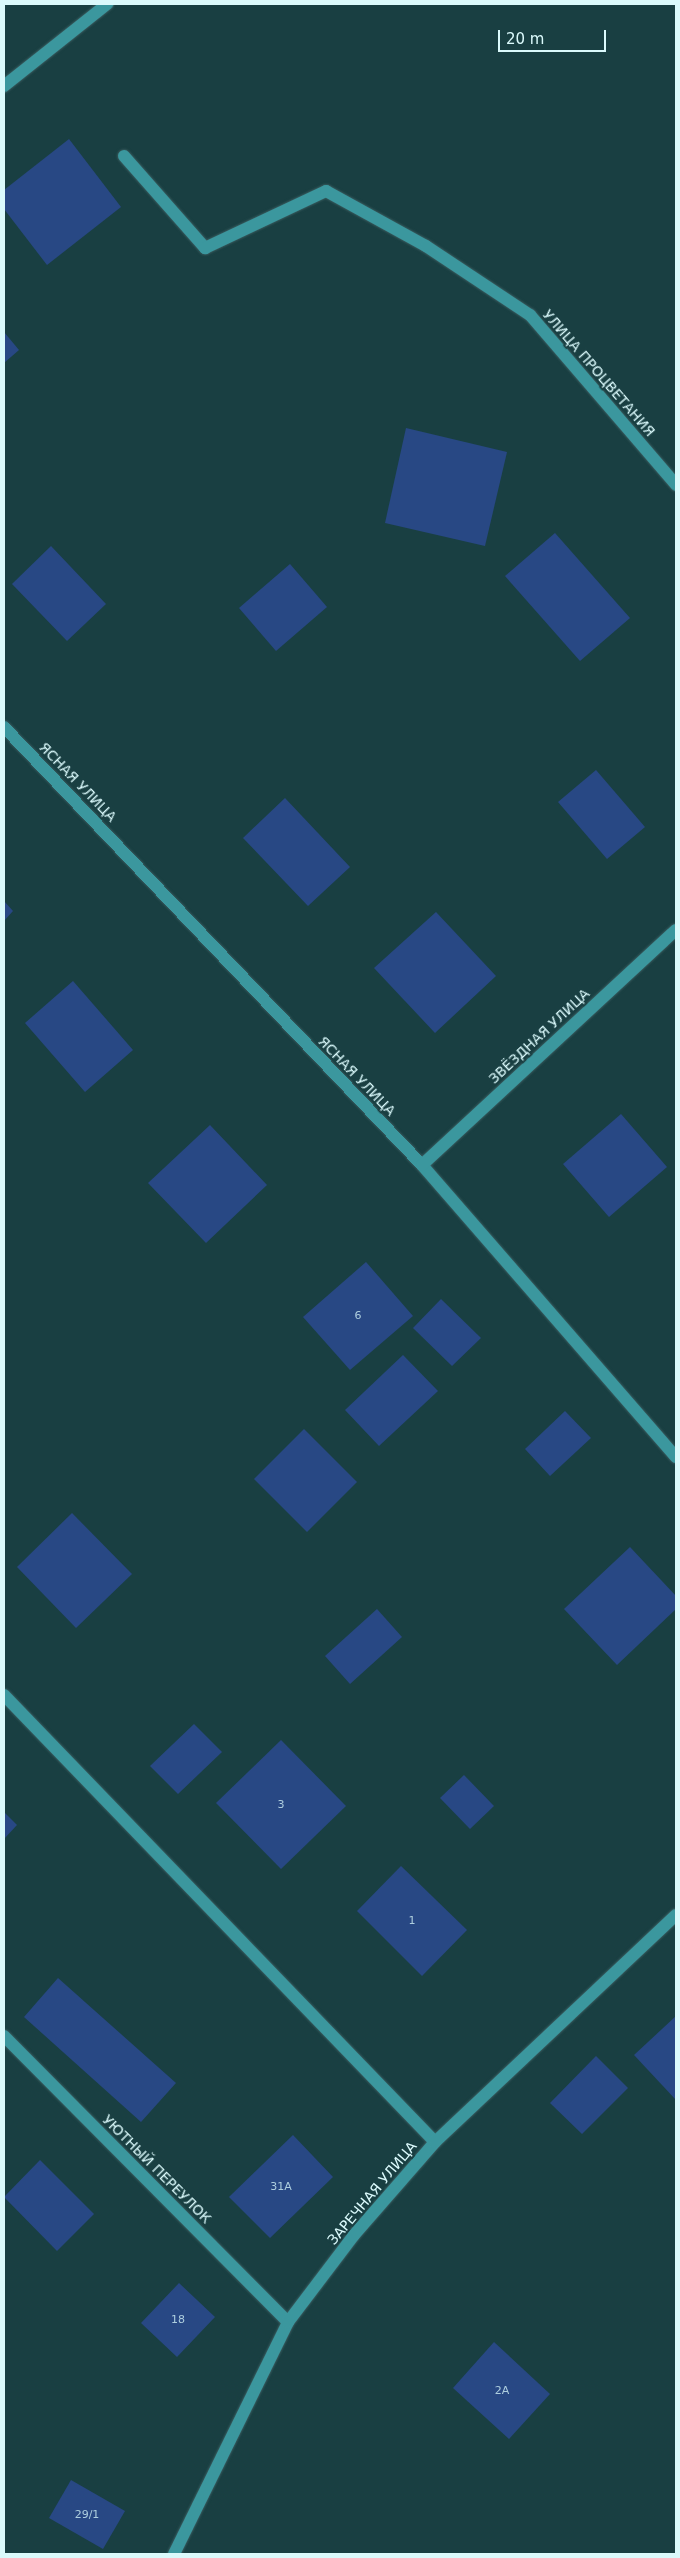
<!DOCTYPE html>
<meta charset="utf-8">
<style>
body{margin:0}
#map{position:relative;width:680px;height:2558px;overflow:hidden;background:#193f42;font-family:"DejaVu Sans",sans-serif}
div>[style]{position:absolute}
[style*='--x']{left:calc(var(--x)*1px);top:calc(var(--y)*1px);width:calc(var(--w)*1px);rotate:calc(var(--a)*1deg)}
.building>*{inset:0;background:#284884}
.roads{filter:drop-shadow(0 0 1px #395c5f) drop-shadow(0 0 1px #395c5f)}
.minor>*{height:12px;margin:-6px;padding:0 6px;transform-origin:6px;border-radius:6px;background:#3b979e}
span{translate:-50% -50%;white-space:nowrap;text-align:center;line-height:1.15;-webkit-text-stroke:4px #193f42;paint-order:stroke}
.number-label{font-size:11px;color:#aecede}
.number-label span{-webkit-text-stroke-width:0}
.street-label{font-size:14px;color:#dbfafc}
.frame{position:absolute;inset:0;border:5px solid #dbfafc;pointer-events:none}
.scale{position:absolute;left:498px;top:30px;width:108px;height:22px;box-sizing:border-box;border:2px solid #dbfafc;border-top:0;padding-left:6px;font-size:15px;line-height:18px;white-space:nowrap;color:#dbfafc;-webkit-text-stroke:4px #193f42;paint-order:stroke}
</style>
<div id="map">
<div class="building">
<div style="clip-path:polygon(69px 139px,121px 207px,47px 265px,4px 209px,4px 190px)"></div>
<div style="clip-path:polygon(4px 332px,19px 350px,4px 363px)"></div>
<div style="clip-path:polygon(406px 428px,507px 452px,485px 546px,385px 523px)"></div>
<div style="clip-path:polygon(555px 533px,630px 618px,580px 661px,505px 576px)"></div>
<div style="clip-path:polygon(51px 546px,106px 604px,67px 641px,12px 584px)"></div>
<div style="clip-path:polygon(290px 564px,327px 607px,276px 651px,239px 608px)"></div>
<div style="clip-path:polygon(596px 770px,645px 827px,607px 859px,558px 802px)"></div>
<div style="clip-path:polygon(285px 798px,350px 867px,308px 906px,243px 838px)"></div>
<div style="clip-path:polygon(4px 901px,13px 911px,4px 921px)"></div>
<div style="clip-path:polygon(436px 912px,496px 976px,435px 1033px,374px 968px)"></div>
<div style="clip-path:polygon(73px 981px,133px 1050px,85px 1092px,25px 1023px)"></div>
<div style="clip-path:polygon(621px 1114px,667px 1167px,609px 1217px,563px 1164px)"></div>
<div style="clip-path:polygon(210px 1125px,267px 1185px,206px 1243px,148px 1183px)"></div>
<div style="clip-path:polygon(366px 1262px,413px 1316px,350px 1370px,303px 1317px)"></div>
<div style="clip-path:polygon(441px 1299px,481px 1338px,452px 1366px,413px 1328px)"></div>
<div style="clip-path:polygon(403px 1355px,438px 1391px,379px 1446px,345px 1410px)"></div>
<div style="clip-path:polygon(565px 1411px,591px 1438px,550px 1476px,525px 1449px)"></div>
<div style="clip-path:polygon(304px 1429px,357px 1482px,307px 1532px,254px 1479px)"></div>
<div style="clip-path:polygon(72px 1513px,132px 1574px,76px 1628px,17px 1567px)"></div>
<div style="clip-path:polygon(630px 1547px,676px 1596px,676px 1609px,617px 1665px,564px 1609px)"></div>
<div style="clip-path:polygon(377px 1609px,402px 1637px,350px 1684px,325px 1656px)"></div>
<div style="clip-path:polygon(194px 1724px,222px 1752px,178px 1794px,150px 1766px)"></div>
<div style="clip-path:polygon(281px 1740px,346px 1806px,281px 1869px,216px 1803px)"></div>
<div style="clip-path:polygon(464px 1775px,494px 1806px,470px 1829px,440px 1798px)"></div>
<div style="clip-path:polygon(4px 1812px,17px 1825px,4px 1839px)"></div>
<div style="clip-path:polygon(401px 1866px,467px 1930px,422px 1976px,357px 1911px)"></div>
<div style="clip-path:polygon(58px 1978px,176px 2083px,141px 2122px,24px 2017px)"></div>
<div style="clip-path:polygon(676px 2016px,676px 2100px,634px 2055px)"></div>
<div style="clip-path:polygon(596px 2056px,628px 2088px,582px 2134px,550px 2103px)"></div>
<div style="clip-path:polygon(293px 2135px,333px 2177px,270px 2238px,229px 2197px)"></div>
<div style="clip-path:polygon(40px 2160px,94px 2214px,57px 2251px,4px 2197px)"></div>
<div style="clip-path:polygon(179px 2283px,215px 2317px,177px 2357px,141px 2323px)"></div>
<div style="clip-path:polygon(494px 2342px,550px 2394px,509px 2439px,453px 2388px)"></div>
<div style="clip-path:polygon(71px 2480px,125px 2511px,103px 2549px,49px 2518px)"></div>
</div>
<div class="roads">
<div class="minor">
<div style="--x:4;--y:86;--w:132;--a:-38.5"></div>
<div style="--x:124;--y:156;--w:123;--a:48.6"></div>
<div style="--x:205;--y:248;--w:134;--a:-25.2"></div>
<div style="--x:326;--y:191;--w:114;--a:28.8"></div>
<div style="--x:426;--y:246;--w:125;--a:33.6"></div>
<div style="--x:530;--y:315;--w:224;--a:49.3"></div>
<div style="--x:4;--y:727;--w:605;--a:46.34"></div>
<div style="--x:422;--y:1165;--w:387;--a:49"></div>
<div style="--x:422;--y:1165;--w:346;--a:-42.8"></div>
<div style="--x:4;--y:1695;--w:621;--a:46.04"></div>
<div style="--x:4;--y:2036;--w:403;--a:45.2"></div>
<div style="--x:174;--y:2554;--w:258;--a:-63.8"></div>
<div style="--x:288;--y:2322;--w:109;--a:-52.8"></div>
<div style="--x:354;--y:2235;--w:123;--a:-48.9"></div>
<div style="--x:435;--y:2142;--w:331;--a:-43.3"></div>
</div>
</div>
<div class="number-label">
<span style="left:358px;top:1316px">6</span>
<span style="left:281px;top:1805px">3</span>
<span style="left:412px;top:1921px">1</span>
<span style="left:281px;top:2187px">31А</span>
<span style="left:178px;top:2320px">18</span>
<span style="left:502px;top:2391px">2А</span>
<span style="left:87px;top:2515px">29/1</span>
</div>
<div class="street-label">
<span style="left:599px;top:373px;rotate:49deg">УЛИЦА ПРОЦВЕТАНИЯ</span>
<span style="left:78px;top:782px;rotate:46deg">ЯСНАЯ УЛИЦА</span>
<span style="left:539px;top:1036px;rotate:-43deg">ЗВЁЗДНАЯ УЛИЦА</span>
<span style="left:357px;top:1076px;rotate:46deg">ЯСНАЯ УЛИЦА</span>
<span style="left:157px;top:2169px;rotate:45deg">УЮТНЫЙ ПЕРЕУЛОК</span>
<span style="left:372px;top:2193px;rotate:-50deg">ЗАРЕЧНАЯ УЛИЦА</span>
</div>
<div class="frame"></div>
<div class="scale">20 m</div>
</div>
